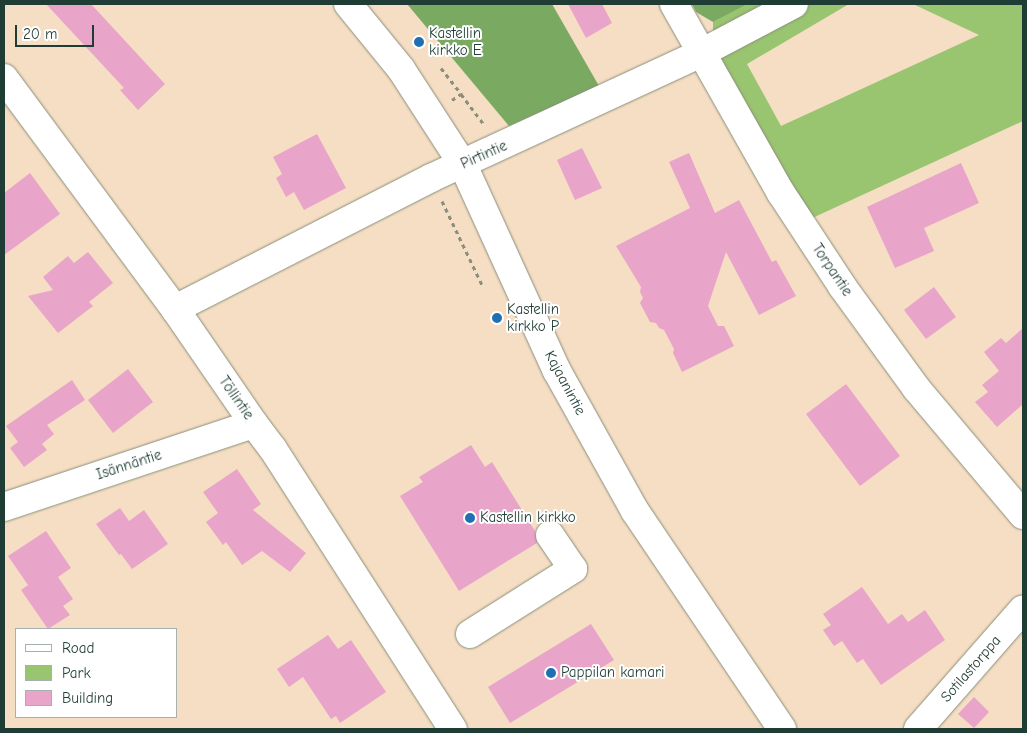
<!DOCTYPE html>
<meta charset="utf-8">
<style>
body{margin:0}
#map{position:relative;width:1027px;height:733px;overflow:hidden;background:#f5dec3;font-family:"Comic Neue",sans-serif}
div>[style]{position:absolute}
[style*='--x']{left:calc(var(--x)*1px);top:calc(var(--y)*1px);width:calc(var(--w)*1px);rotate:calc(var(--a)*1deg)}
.green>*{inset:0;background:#99c470}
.forest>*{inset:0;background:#7aaa62}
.building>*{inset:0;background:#e9a4c9}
.path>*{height:3px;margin-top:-1.5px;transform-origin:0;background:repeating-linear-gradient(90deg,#8a8e7c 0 4px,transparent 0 8px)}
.roads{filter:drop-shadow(0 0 1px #8a8e7c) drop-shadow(0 0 1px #8a8e7c)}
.minor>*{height:28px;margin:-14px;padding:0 14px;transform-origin:14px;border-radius:14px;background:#fff}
.major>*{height:28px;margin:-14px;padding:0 14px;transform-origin:14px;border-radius:14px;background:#fff}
.dots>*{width:14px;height:14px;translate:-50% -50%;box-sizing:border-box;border:2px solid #fff;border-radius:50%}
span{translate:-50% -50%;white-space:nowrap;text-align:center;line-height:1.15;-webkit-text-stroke:4px #fff;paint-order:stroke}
.poi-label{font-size:15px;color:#1f3d34}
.left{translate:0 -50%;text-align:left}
.street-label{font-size:15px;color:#1f3d34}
.frame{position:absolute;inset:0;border:5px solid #1f3d34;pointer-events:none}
.legend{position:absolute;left:15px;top:628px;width:162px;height:90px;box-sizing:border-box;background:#fff;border:1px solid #a5b1ae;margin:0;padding:6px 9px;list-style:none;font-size:15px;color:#1f3d34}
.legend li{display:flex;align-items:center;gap:10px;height:25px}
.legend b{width:25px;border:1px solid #a5b1ae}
.scale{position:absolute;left:15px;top:25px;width:79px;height:22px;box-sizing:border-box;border:2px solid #1f3d34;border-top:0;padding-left:6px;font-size:15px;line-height:18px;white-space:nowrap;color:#1f3d34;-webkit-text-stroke:4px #fff;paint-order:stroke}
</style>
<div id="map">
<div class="green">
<div style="clip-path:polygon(745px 4px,849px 4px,747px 64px,781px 126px,979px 35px,913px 4px,1023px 4px,1023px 121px,808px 220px,713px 64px,713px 22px)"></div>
</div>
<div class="forest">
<div style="clip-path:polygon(407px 4px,552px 4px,599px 86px,509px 126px)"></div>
<div style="clip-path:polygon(692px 4px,747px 4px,713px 22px,696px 12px)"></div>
</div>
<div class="building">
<div style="clip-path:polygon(46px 4px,91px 4px,165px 84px,138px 110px,120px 90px,124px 88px)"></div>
<div style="clip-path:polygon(568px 4px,602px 4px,612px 23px,586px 38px)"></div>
<div style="clip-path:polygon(317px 134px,346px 188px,304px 210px,294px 192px,286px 197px,276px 178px,282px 174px,273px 157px)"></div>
<div style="clip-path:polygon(582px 148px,602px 188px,575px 200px,557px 160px)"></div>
<div style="clip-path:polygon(689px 153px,715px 213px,739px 200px,772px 262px,776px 260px,796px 296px,759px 315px,726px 252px,708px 306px,718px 326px,724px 326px,734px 346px,682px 372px,673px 353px,674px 349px,664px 330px,659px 328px,656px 323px,650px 322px,640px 303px,643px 298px,640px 292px,641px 287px,616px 246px,690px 208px,669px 162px)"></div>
<div style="clip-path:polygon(961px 163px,979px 203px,924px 228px,934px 251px,895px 268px,867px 207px)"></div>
<div style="clip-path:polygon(30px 173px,60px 214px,4px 255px,4px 193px)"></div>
<div style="clip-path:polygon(88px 252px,113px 283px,89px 302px,93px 306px,58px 333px,28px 296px,53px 290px,43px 277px,68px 256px,74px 263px)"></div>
<div style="clip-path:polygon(934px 287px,956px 317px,926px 339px,904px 310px)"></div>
<div style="clip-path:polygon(1023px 328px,1023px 404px,997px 427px,975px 402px,988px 392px,982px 385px,999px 371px,984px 352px,1001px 338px,1006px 343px)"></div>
<div style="clip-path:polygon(128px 369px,153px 402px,113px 433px,88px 400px)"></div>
<div style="clip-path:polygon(72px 380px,85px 400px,47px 425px,54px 434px,42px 444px,47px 450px,24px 467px,10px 448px,18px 442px,6px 426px)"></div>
<div style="clip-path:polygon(846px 384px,900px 456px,860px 486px,806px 414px)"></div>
<div style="clip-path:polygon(471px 445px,485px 467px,492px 462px,535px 531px,537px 543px,459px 591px,400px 496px,423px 482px,419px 477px)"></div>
<div style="clip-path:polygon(237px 469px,261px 504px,253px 510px,306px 553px,290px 572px,262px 551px,242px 565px,226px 542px,223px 545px,206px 522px,218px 513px,203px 492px)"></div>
<div style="clip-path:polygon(120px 508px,129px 521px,144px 510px,168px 544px,132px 569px,121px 554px,119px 555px,96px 524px)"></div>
<div style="clip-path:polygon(46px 531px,71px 568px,58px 577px,73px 599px,63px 606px,70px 615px,48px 629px,21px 590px,28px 585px,8px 556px)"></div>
<div style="clip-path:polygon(862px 587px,888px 624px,902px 614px,908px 622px,925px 610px,945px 640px,881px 685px,863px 659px,857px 663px,842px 641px,834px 646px,823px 630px,831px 625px,823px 614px)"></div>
<div style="clip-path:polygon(591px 624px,614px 660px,510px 723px,488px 687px)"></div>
<div style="clip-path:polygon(328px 635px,338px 649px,351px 640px,386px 692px,340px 723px,336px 716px,331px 719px,303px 677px,289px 687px,277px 669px)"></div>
<div style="clip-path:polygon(974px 697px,989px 712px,974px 728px,958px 714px)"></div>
</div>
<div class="path">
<div style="--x:441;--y:68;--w:33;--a:52"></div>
<div style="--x:452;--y:100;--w:11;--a:-34"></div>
<div style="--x:461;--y:94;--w:39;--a:53"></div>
<div style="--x:442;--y:201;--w:93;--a:64.5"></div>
</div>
<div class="roads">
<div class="minor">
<div style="--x:674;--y:4;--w:217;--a:60.5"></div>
<div style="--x:781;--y:193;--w:111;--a:56.7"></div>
<div style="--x:842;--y:286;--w:126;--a:54"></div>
<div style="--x:916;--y:388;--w:166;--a:49.9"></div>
<div style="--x:4;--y:78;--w:287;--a:53.5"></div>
<div style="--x:175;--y:309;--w:140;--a:55.5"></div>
<div style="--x:254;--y:424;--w:31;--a:53"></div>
<div style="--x:273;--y:449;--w:333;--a:57.3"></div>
<div style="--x:175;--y:309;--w:288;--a:-27.1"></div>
<div style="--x:431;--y:178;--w:298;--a:-24.8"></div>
<div style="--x:701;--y:53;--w:105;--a:-27.8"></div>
<div style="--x:4;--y:507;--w:263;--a:-18.4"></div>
<div style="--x:470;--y:634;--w:122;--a:-32.3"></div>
<div style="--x:573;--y:569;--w:41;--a:-124.1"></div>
<div style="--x:918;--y:729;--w:159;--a:-48.8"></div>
</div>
<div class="major">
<div style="--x:348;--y:4;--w:84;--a:50.8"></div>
<div style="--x:401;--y:69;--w:114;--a:57.1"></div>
<div style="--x:463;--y:165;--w:226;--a:65.5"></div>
<div style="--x:557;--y:371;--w:160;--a:60.9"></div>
<div style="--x:635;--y:511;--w:263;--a:56"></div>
</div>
</div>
<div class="dots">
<div style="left:419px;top:42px;background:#1f6fb2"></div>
<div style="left:497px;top:318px;background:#1f6fb2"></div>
<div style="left:470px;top:518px;background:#1f6fb2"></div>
<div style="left:551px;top:673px;background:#1f6fb2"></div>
</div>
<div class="poi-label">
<span class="left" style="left:429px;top:42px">Kastellin<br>kirkko E</span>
<span class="left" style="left:507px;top:318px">Kastellin<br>kirkko P</span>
<span class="left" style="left:480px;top:518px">Kastellin kirkko</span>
<span class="left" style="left:561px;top:673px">Pappilan kamari</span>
</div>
<div class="street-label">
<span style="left:484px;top:155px;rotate:-24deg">Pirtintie</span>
<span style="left:832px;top:270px;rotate:56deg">Torpantie</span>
<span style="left:565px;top:383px;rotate:62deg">Kajaanintie</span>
<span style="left:236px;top:398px;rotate:55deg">Töllintie</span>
<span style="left:129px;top:465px;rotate:-18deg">Isännäntie</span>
<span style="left:971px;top:669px;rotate:-49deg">Sotilastorppa</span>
</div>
<div class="frame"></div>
<ul class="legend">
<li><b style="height:6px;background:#fff"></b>Road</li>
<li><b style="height:14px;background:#99c470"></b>Park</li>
<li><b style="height:14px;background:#e9a4c9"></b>Building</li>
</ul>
<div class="scale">20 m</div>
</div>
